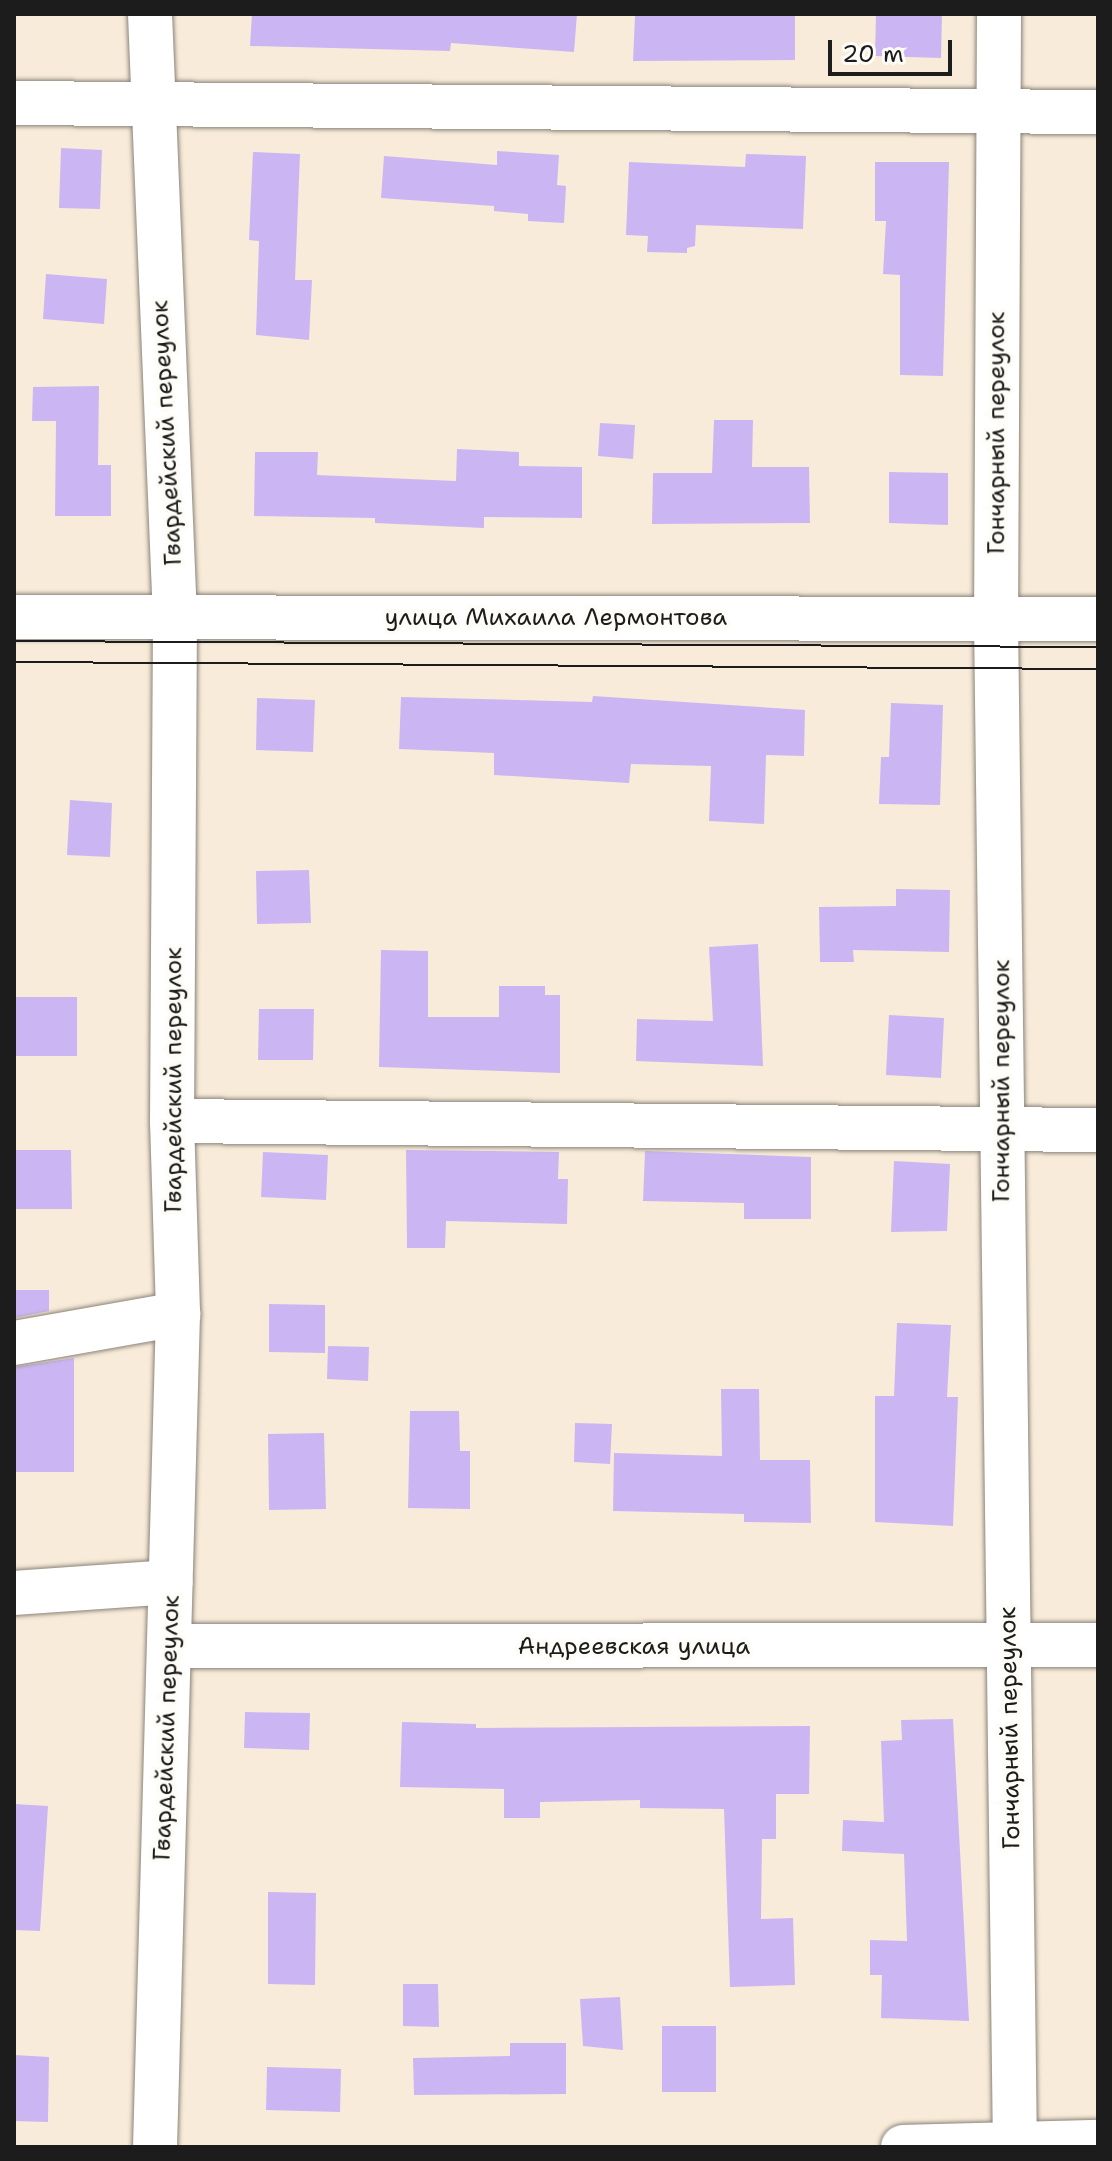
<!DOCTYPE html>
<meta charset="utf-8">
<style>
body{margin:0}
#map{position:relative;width:1112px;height:2161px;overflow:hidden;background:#f8ebd9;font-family:"Shantell Sans",sans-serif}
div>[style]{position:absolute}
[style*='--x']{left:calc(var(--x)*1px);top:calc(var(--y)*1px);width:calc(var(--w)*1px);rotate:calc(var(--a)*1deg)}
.building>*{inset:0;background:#cbb6f3}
.roads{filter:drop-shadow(0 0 2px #8a847a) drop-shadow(0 0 2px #8a847a)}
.minor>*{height:44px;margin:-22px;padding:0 22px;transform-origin:22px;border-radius:22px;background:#fff}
.tram>*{height:2px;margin:-1px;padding:0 1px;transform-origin:1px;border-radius:1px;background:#1c1c1c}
span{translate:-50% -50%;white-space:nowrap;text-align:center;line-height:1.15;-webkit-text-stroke:8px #fdfcf7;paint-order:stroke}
.street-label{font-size:24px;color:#1c1c1c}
.frame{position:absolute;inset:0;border:16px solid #1c1c1c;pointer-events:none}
.scale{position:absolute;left:828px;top:40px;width:124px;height:36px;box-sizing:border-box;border:4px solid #1c1c1c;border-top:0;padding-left:10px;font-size:24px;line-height:28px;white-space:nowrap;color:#1c1c1c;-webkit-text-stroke:6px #fdfcf7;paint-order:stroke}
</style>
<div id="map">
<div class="building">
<div style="clip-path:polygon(252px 14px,577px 14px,574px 52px,451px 43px,450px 51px,250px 46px)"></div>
<div style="clip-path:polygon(640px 14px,795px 14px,795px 60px,633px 61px,635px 16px)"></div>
<div style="clip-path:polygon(876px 14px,942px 14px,941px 58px,875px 56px)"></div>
<div style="clip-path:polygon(61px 148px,102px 150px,100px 209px,59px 208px)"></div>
<div style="clip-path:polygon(497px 151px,559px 155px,557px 185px,566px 186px,564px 223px,528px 221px,528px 214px,494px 211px,494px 206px,381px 198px,384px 156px,497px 165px)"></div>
<div style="clip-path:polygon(253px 152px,300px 154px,295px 280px,312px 280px,309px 340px,256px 335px,259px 241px,249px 240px)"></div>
<div style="clip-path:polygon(746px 154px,806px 156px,803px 229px,696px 225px,695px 246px,687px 248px,687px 253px,647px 252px,648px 236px,626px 235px,629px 162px,745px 167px)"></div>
<div style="clip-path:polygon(875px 162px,949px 162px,943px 376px,900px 375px,900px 275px,883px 274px,886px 221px,875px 221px)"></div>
<div style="clip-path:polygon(46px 274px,107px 279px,104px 324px,43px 319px)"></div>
<div style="clip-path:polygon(99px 386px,98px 465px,111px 465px,111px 516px,55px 516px,56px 421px,32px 421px,33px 387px)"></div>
<div style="clip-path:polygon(714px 420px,753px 420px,752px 467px,809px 467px,810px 523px,652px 524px,653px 473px,712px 473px)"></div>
<div style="clip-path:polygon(600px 423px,635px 425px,633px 459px,598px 456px)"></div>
<div style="clip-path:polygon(457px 449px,519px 452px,519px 466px,582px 467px,582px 518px,484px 517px,484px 528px,375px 523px,375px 518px,254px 516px,255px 452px,318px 452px,317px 475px,456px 481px)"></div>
<div style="clip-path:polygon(889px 472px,948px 473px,948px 525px,889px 523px)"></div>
<div style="clip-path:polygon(593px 696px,805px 710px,804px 756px,766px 755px,764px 824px,709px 821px,711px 766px,631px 764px,629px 783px,494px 775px,494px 753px,399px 749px,401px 697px,592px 702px)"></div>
<div style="clip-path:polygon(257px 698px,315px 700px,313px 752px,256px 750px)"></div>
<div style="clip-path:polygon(891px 703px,943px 705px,940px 805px,879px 804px,881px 757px,889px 757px)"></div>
<div style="clip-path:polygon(70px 800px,112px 803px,110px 857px,67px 855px)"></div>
<div style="clip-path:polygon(309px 870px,311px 923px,257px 924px,256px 871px)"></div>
<div style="clip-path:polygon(896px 889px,950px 890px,949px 952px,853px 950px,854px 962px,820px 962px,819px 907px,896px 906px)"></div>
<div style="clip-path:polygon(758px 944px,763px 1066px,636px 1061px,637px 1019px,713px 1021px,709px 947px)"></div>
<div style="clip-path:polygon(381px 950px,428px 951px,428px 1017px,499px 1017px,499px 986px,545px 986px,545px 995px,560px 995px,560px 1073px,379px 1067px)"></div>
<div style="clip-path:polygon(14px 997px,77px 997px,77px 1056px,14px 1056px)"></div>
<div style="clip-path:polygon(259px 1009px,314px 1009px,313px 1060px,258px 1060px)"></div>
<div style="clip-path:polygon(889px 1015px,944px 1018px,941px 1078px,886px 1075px)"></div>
<div style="clip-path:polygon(14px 1150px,71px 1150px,72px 1209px,14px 1209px)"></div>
<div style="clip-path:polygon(406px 1150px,559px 1152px,558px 1179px,568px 1179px,567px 1224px,446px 1221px,445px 1248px,407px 1248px)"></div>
<div style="clip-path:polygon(645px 1151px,811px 1157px,811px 1219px,744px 1219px,744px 1203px,643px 1201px)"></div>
<div style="clip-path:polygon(263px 1152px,328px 1155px,326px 1200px,261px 1197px)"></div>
<div style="clip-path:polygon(894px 1161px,950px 1164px,947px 1231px,891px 1232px)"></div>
<div style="clip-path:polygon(14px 1290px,49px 1290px,49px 1311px,14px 1318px)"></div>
<div style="clip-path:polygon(269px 1304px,325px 1305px,325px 1353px,269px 1352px)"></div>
<div style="clip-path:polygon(897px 1323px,951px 1325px,947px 1397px,958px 1397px,953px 1526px,875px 1522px,875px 1396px,894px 1396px)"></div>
<div style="clip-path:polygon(328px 1346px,369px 1347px,368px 1381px,327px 1379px)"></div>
<div style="clip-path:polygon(74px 1358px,74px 1472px,14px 1472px,14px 1367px)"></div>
<div style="clip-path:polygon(721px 1389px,759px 1389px,760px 1460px,810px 1460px,811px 1523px,744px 1522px,744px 1514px,613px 1511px,614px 1453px,722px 1456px)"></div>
<div style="clip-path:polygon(410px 1411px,459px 1411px,460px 1451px,470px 1451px,470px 1509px,408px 1508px)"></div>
<div style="clip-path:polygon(575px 1423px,612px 1424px,610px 1464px,574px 1462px)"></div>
<div style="clip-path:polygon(324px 1433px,326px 1509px,269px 1510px,268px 1434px)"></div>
<div style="clip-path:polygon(245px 1712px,310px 1713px,309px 1750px,244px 1748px)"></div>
<div style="clip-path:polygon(953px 1719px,969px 2021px,881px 2018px,882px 1975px,870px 1975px,870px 1940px,907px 1941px,904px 1854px,842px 1851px,843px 1820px,884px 1822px,881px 1741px,902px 1740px,901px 1720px)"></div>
<div style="clip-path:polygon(402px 1722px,476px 1724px,476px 1728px,810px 1726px,809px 1794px,776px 1794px,776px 1839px,762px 1839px,761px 1919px,793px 1918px,795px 1985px,730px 1987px,724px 1809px,640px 1808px,640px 1800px,540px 1802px,540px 1818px,504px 1818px,504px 1789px,400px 1787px)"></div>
<div style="clip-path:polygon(14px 1804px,48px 1806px,40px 1931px,14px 1930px)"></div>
<div style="clip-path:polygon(268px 1892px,316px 1893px,315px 1985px,268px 1984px)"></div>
<div style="clip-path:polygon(403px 1984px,438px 1984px,439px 2027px,403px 2026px)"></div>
<div style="clip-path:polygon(620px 1997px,623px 2050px,583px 2046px,580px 1999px)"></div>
<div style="clip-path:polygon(662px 2026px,716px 2026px,716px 2092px,662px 2092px)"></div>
<div style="clip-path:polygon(510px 2043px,566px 2043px,566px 2094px,414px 2095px,413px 2058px,510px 2056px)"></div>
<div style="clip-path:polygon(14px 2055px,49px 2057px,48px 2122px,14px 2121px)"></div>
<div style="clip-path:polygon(267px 2067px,341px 2069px,340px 2112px,266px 2110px)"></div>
</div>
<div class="roads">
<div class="minor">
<div style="--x:150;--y:14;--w:605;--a:87.63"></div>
<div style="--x:175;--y:618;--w:503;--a:90.34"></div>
<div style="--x:172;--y:1121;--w:193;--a:88.2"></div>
<div style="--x:178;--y:1314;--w:833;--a:91.58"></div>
<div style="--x:999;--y:14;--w:605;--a:90.28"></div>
<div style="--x:996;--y:619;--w:1528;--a:89.29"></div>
<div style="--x:14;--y:103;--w:1084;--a:0.48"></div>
<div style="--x:14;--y:617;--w:1084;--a:0.11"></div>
<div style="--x:172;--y:1121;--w:926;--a:0.56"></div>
<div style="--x:14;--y:1343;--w:167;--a:-10"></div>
<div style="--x:14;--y:1593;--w:157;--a:-4"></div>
<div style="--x:169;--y:1646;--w:929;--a:-0.06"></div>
<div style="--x:903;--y:2147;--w:195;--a:-1.5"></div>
</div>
</div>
<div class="tram">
<div style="--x:14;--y:641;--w:1084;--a:0.32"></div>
<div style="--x:14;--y:662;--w:1084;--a:0.37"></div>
</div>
<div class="street-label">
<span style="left:167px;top:433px;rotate:-93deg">Гвардейский переулок</span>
<span style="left:997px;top:433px;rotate:-90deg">Гончарный переулок</span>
<span style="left:556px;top:618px">улица Михаила Лермонтова</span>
<span style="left:174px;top:1080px;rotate:-90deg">Гвардейский переулок</span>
<span style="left:1002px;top:1081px;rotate:-90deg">Гончарный переулок</span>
<span style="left:634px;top:1647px">Андреевская улица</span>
<span style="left:167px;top:1728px;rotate:-88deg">Гвардейский переулок</span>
<span style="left:1010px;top:1728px;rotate:-91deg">Гончарный переулок</span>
</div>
<div class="frame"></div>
<div class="scale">20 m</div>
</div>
